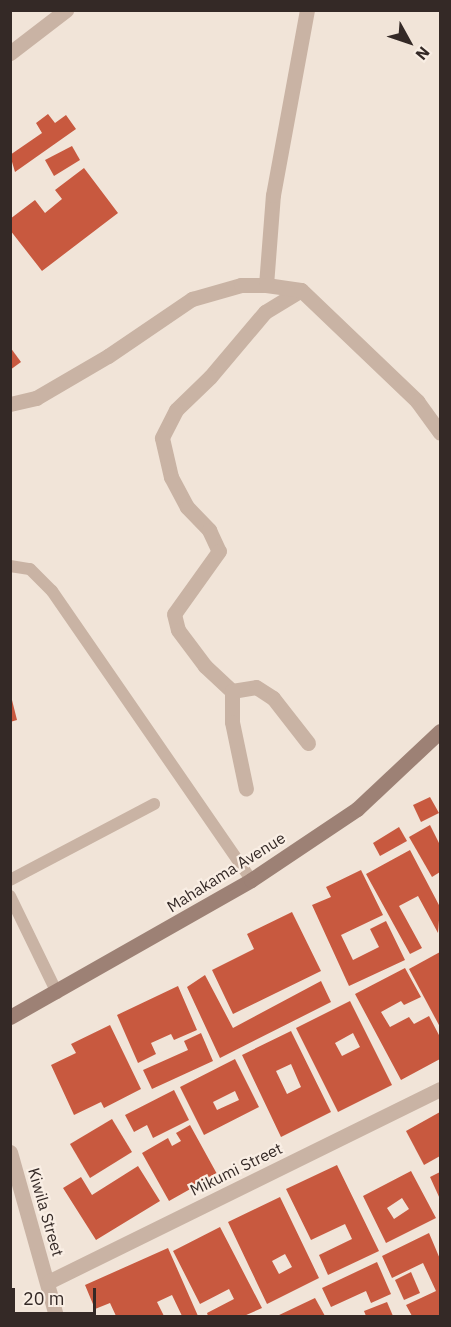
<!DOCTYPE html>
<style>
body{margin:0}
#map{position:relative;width:451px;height:1327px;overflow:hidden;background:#f1e4d8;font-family:"IBM Plex Sans",sans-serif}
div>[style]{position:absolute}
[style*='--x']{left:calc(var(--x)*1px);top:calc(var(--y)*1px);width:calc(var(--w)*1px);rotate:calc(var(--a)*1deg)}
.building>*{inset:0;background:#c8593f}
.lane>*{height:12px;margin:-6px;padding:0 6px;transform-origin:6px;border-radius:6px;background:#c9b3a4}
.street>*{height:15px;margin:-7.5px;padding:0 7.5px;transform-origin:7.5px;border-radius:7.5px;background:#c9b3a4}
.secondary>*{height:15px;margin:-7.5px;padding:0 7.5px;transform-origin:7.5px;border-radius:7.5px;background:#9d8175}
span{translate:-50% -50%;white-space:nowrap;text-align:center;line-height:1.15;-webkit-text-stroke:4.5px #f9eee4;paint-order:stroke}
.street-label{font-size:16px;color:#342926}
.frame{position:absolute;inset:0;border:12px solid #342926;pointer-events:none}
.north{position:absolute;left:379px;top:12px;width:60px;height:60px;-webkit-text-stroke:4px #f9eee4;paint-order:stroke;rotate:130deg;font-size:16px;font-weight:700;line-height:24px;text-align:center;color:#342926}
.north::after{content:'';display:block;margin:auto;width:21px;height:27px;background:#342926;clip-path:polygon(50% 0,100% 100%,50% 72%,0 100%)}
.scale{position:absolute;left:12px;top:1288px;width:84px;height:27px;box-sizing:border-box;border:3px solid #342926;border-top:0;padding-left:8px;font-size:18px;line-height:21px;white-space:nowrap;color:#342926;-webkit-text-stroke:4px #f9eee4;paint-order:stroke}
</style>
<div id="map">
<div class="building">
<div style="clip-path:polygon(48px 114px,55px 123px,66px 115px,76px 129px,15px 172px,10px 155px,42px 133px,36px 123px)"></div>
<div style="clip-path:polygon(72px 146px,80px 160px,54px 176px,45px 160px)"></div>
<div style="clip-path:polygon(84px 168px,118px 213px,42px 271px,10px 230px,10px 219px,35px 200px,45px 213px,62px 199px,55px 190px)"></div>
<div style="clip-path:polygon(10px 347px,21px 362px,10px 370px)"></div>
<div style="clip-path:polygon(10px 692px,17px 720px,10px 722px)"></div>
<div style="clip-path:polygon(430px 797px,439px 813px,421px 822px,413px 805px)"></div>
<div style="clip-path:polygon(430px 825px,440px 845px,440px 872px,432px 877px,409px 837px)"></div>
<div style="clip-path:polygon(399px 827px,407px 841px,380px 856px,373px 843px)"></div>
<div style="clip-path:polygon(410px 850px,440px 907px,438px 933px,418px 896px,399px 906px,422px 948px,410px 954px,366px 874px)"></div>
<div style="clip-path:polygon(361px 870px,383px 915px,341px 935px,353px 960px,379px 947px,370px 929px,386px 921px,405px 960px,349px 986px,312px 905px,331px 897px,326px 887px)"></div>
<div style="clip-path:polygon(292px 912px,321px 971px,233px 1014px,212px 970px,254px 949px,247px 934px)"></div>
<div style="clip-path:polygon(440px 952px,440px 1027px,409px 969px)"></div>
<div style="clip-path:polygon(405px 968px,421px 997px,404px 1005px,401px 1001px,381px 1012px,390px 1027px,409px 1017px,414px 1024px,429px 1016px,440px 1037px,440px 1059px,401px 1080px,355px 994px)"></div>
<div style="clip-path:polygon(205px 975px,233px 1028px,321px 981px,331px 1002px,220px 1058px,187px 987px)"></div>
<div style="clip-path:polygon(178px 986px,197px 1030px,174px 1040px,171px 1034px,151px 1043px,156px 1054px,138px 1063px,117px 1015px)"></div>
<div style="clip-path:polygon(evenodd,350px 1001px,392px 1085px,338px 1112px,296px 1028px,350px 1001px,353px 1033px,360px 1047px,342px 1056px,335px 1043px,353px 1033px)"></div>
<div style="clip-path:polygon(110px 1025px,141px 1089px,104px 1108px,101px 1102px,74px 1115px,51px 1065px,76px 1053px,71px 1044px)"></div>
<div style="clip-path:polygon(evenodd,291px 1031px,331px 1112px,281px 1137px,242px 1055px,291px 1031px,291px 1064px,301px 1087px,287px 1094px,276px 1071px,291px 1064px)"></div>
<div style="clip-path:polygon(201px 1033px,213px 1061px,152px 1089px,143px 1070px,188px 1050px,184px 1041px)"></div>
<div style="clip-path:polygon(evenodd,235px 1059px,259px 1107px,204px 1135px,180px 1087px,235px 1059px,235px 1091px,239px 1100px,217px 1110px,213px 1102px,235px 1091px)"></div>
<div style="clip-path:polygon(174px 1090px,189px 1120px,153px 1138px,147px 1125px,134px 1132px,125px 1115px)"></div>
<div style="clip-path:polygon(440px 1112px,440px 1156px,424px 1165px,406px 1131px)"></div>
<div style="clip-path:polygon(112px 1119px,132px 1152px,90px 1178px,70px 1144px)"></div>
<div style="clip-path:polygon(190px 1125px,217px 1174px,169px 1201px,142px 1153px,168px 1138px,172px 1146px,181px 1141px,176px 1133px)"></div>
<div style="clip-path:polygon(337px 1165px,379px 1251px,328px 1275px,319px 1255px,352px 1239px,345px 1224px,311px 1240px,286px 1189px)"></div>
<div style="clip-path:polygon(138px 1166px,160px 1201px,96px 1240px,63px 1188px,81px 1177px,92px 1195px)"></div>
<div style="clip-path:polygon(evenodd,411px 1171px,436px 1218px,386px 1243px,363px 1196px,411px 1171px,402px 1198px,409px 1209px,394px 1219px,387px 1208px,402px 1198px)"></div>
<div style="clip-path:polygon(440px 1172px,440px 1199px,430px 1177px)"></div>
<div style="clip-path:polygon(evenodd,280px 1197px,319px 1278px,267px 1304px,228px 1222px,280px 1197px,285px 1254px,292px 1267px,279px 1274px,272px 1261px,285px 1254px)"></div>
<div style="clip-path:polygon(220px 1227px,262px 1308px,244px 1316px,208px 1316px,207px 1313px,234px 1299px,229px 1289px,200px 1304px,173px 1251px)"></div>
<div style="clip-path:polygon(429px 1233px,440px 1259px,440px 1316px,412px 1316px,406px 1305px,436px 1291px,423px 1263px,392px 1278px,382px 1256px)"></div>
<div style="clip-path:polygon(168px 1248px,198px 1316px,182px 1316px,172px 1295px,157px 1302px,164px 1316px,116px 1316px,110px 1303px,95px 1309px,85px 1285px)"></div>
<div style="clip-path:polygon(377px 1262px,391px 1294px,371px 1303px,366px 1291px,331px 1307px,322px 1288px)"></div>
<div style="clip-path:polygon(411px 1272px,420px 1293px,404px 1300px,395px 1280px)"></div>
<div style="clip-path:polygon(315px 1298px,325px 1316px,277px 1316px)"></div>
<div style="clip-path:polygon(387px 1302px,393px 1316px,366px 1316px,364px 1311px)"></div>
</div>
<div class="lane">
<div style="--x:10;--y:566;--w:20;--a:9"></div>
<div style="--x:30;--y:569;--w:31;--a:45"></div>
<div style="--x:52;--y:591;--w:351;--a:55.4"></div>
<div style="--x:10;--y:880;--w:163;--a:-27.8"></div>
<div style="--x:10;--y:896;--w:108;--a:64.1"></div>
</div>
<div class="street">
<div style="--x:10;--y:53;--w:71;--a:-37.5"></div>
<div style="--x:266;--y:285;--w:90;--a:-85.6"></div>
<div style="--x:273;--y:195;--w:188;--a:-79.6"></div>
<div style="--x:301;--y:290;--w:42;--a:148.6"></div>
<div style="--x:265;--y:312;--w:85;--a:130.2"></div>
<div style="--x:210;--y:377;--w:47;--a:135.9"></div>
<div style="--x:176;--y:410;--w:31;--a:117"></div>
<div style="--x:162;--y:438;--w:40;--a:77"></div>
<div style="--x:171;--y:477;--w:34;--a:62"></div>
<div style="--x:187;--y:507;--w:32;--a:46"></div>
<div style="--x:209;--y:530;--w:23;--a:65"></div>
<div style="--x:219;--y:551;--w:77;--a:125.5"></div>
<div style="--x:174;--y:614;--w:16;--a:76"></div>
<div style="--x:178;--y:630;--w:45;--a:53.1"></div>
<div style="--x:205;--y:666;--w:37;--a:43"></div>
<div style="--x:232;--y:691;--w:24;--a:-9"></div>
<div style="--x:256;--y:687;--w:20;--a:33"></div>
<div style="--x:273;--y:698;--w:57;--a:52.1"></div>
<div style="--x:10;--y:404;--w:27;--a:-13"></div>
<div style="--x:36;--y:398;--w:83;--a:-30.3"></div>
<div style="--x:108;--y:356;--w:102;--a:-34.2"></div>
<div style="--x:192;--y:299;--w:51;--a:-15.9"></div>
<div style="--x:241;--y:285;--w:25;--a:0"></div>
<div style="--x:266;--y:285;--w:35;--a:8"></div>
<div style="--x:301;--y:290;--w:161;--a:43.7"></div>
<div style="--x:417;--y:401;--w:39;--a:54"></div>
<div style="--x:232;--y:691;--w:31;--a:90"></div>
<div style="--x:232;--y:722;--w:68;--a:78.2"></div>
<div style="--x:10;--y:1152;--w:170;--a:74.3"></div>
<div style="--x:48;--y:1282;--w:437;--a:-26.2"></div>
</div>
<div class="secondary">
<div style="--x:10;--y:1017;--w:277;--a:-29.6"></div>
<div style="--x:251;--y:880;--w:128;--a:-33.8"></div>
<div style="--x:357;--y:809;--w:114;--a:-43.2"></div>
</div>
<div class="street-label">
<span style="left:226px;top:872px;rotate:-32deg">Mahakama Avenue</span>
<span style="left:236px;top:1169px;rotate:-26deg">Mikumi Street</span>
<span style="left:46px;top:1212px;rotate:74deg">Kiwila Street</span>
</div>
<div class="frame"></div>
<div class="north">N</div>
<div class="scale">20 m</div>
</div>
